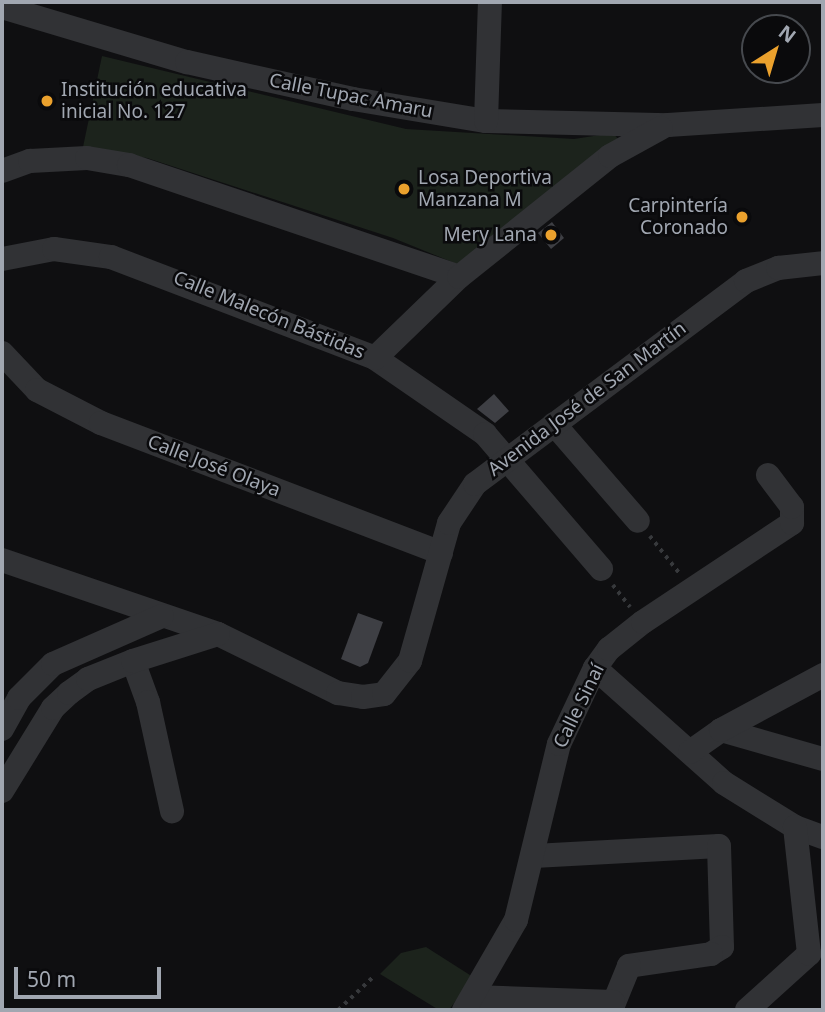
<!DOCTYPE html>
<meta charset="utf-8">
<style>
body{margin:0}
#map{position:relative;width:825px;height:1012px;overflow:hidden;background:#0f0f11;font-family:"Noto Sans",sans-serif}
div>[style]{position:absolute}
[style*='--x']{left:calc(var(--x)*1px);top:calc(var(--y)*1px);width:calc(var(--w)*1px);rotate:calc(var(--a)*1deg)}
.green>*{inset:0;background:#1c231c}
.building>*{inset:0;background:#3e3f44}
.path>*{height:3.5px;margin-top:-1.75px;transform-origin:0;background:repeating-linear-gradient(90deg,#37393c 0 3.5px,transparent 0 8.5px)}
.minor>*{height:24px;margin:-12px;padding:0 12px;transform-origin:12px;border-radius:12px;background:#313235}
.dots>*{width:19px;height:19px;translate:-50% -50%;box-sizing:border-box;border:4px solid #0a0a0c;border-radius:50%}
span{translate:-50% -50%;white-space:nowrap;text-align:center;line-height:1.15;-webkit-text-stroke:5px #0a0a0c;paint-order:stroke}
.poi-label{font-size:19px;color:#a1a7b1}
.left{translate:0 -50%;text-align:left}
.right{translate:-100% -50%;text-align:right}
.street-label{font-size:19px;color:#a1a7b1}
.frame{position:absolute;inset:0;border:4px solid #a1a7b1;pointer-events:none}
.north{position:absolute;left:741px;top:14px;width:70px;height:70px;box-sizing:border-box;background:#0a0a0c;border:2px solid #46494e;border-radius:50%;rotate:37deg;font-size:19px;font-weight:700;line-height:28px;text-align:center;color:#a1a7b1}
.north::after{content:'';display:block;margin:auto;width:24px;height:32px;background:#eba12d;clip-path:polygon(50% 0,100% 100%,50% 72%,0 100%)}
.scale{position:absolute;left:14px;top:967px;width:147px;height:32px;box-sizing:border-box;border:4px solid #a1a7b1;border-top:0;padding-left:9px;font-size:21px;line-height:24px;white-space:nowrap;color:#a1a7b1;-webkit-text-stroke:5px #0a0a0c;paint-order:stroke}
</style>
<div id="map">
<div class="green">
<div style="clip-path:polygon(102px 56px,406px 129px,574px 139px,613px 133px,618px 139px,457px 264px,393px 238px,147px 158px,83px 147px)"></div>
<div style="clip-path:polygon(426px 947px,473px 977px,449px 1010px,439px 1010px,380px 974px,401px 953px)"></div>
</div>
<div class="building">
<div style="clip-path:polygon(552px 222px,564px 238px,551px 249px,538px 233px)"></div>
<div style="clip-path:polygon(494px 394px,509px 411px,495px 423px,477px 409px)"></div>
<div style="clip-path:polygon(358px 613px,383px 622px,368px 663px,360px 667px,341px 659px)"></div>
</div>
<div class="path">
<div style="--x:650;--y:536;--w:48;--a:51.7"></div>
<div style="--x:613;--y:585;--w:28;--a:52"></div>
<div style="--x:338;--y:1010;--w:47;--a:-43.3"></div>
</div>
<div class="minor">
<div style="--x:2;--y:7;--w:193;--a:16.6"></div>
<div style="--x:187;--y:62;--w:170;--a:12.6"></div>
<div style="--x:353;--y:99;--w:135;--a:9.4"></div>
<div style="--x:486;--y:121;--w:182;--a:1.3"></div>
<div style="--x:668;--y:125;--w:155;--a:-3.7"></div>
<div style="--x:486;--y:121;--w:119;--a:-88.1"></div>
<div style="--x:2;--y:171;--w:30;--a:-20"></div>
<div style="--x:30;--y:161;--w:57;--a:-3"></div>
<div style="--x:87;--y:158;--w:43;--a:9.5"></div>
<div style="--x:129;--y:165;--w:348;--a:18.7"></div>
<div style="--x:2;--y:259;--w:53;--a:-10.9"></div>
<div style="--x:54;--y:249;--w:58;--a:8"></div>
<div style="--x:111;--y:257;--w:283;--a:20.9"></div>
<div style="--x:375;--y:358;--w:134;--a:34.6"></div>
<div style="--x:485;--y:434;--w:178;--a:49.3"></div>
<div style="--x:2;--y:353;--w:51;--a:46.6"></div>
<div style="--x:37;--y:390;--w:72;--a:27.3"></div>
<div style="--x:101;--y:423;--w:364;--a:20.9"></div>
<div style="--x:375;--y:358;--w:117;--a:-44"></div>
<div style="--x:459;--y:277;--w:193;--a:-38.7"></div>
<div style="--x:610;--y:156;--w:58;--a:-28.8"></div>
<div style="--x:554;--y:424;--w:128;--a:49.1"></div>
<div style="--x:2;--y:560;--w:228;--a:18.9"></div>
<div style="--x:218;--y:634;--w:134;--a:26.2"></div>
<div style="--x:338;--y:693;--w:25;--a:9"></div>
<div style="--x:363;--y:697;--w:21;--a:-8"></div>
<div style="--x:384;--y:694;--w:42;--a:-51.8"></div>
<div style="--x:410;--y:661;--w:143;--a:-74.2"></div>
<div style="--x:449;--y:523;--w:47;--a:-56.3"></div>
<div style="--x:475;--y:484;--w:339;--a:-36.8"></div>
<div style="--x:746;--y:281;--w:35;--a:-22"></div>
<div style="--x:778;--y:268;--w:45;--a:-6.3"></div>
<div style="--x:133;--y:661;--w:44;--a:69.9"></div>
<div style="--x:148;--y:702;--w:112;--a:77.6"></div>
<div style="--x:595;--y:668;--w:173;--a:41.7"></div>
<div style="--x:724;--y:783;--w:84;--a:31.8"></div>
<div style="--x:795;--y:827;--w:30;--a:20"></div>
<div style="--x:2;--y:729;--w:35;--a:-61"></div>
<div style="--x:19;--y:698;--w:48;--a:-45"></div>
<div style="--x:53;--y:664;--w:119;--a:-23.8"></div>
<div style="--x:721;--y:730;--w:106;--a:15.9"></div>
<div style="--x:690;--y:752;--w:38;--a:-35"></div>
<div style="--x:721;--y:730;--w:116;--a:-28.3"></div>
<div style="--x:2;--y:791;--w:97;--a:-58.4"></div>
<div style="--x:53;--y:708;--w:22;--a:-43"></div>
<div style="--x:69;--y:693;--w:24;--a:-36"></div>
<div style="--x:88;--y:679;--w:48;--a:-21.8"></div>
<div style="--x:133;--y:661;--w:89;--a:-17.6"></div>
<div style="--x:534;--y:856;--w:185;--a:-3.1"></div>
<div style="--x:719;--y:846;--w:101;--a:88.3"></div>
<div style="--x:722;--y:947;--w:13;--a:148"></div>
<div style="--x:711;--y:954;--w:83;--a:171.7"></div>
<div style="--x:629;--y:966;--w:48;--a:112.2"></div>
<div style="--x:473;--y:997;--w:140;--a:2"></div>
<div style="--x:464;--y:1010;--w:104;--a:-60"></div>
<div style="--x:516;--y:920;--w:181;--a:-76.3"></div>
<div style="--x:559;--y:744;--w:84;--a:-64.7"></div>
<div style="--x:595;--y:668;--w:24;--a:-54"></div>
<div style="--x:609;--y:649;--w:43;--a:-38.5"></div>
<div style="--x:643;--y:622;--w:179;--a:-33.6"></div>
<div style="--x:792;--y:523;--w:16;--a:-90"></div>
<div style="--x:792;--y:507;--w:40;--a:-127"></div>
<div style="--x:747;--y:1010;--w:84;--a:-42.1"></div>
<div style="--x:809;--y:954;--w:128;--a:-96.3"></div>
</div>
<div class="dots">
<div style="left:47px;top:101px;background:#eba12d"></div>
<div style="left:404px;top:189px;background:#eba12d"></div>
<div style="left:742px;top:217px;background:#eba12d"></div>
<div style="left:551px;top:235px;background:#eba12d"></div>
</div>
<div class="poi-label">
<span class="left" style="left:61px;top:101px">Institución educativa<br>inicial No. 127</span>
<span class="left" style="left:418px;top:189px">Losa Deportiva<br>Manzana M</span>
<span class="right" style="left:728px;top:217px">Carpintería<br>Coronado</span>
<span class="right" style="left:537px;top:235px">Mery Lana</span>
</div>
<div class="street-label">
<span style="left:351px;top:96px;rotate:11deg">Calle Tupac Amaru</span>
<span style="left:269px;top:315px;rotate:22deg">Calle Malecón Bástidas</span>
<span style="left:587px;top:399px;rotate:-37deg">Avenida José de San Martín</span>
<span style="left:214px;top:466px;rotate:21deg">Calle José Olaya</span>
<span style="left:579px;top:706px;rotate:-64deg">Calle Sinaí</span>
</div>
<div class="frame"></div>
<div class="north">N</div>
<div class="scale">50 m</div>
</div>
